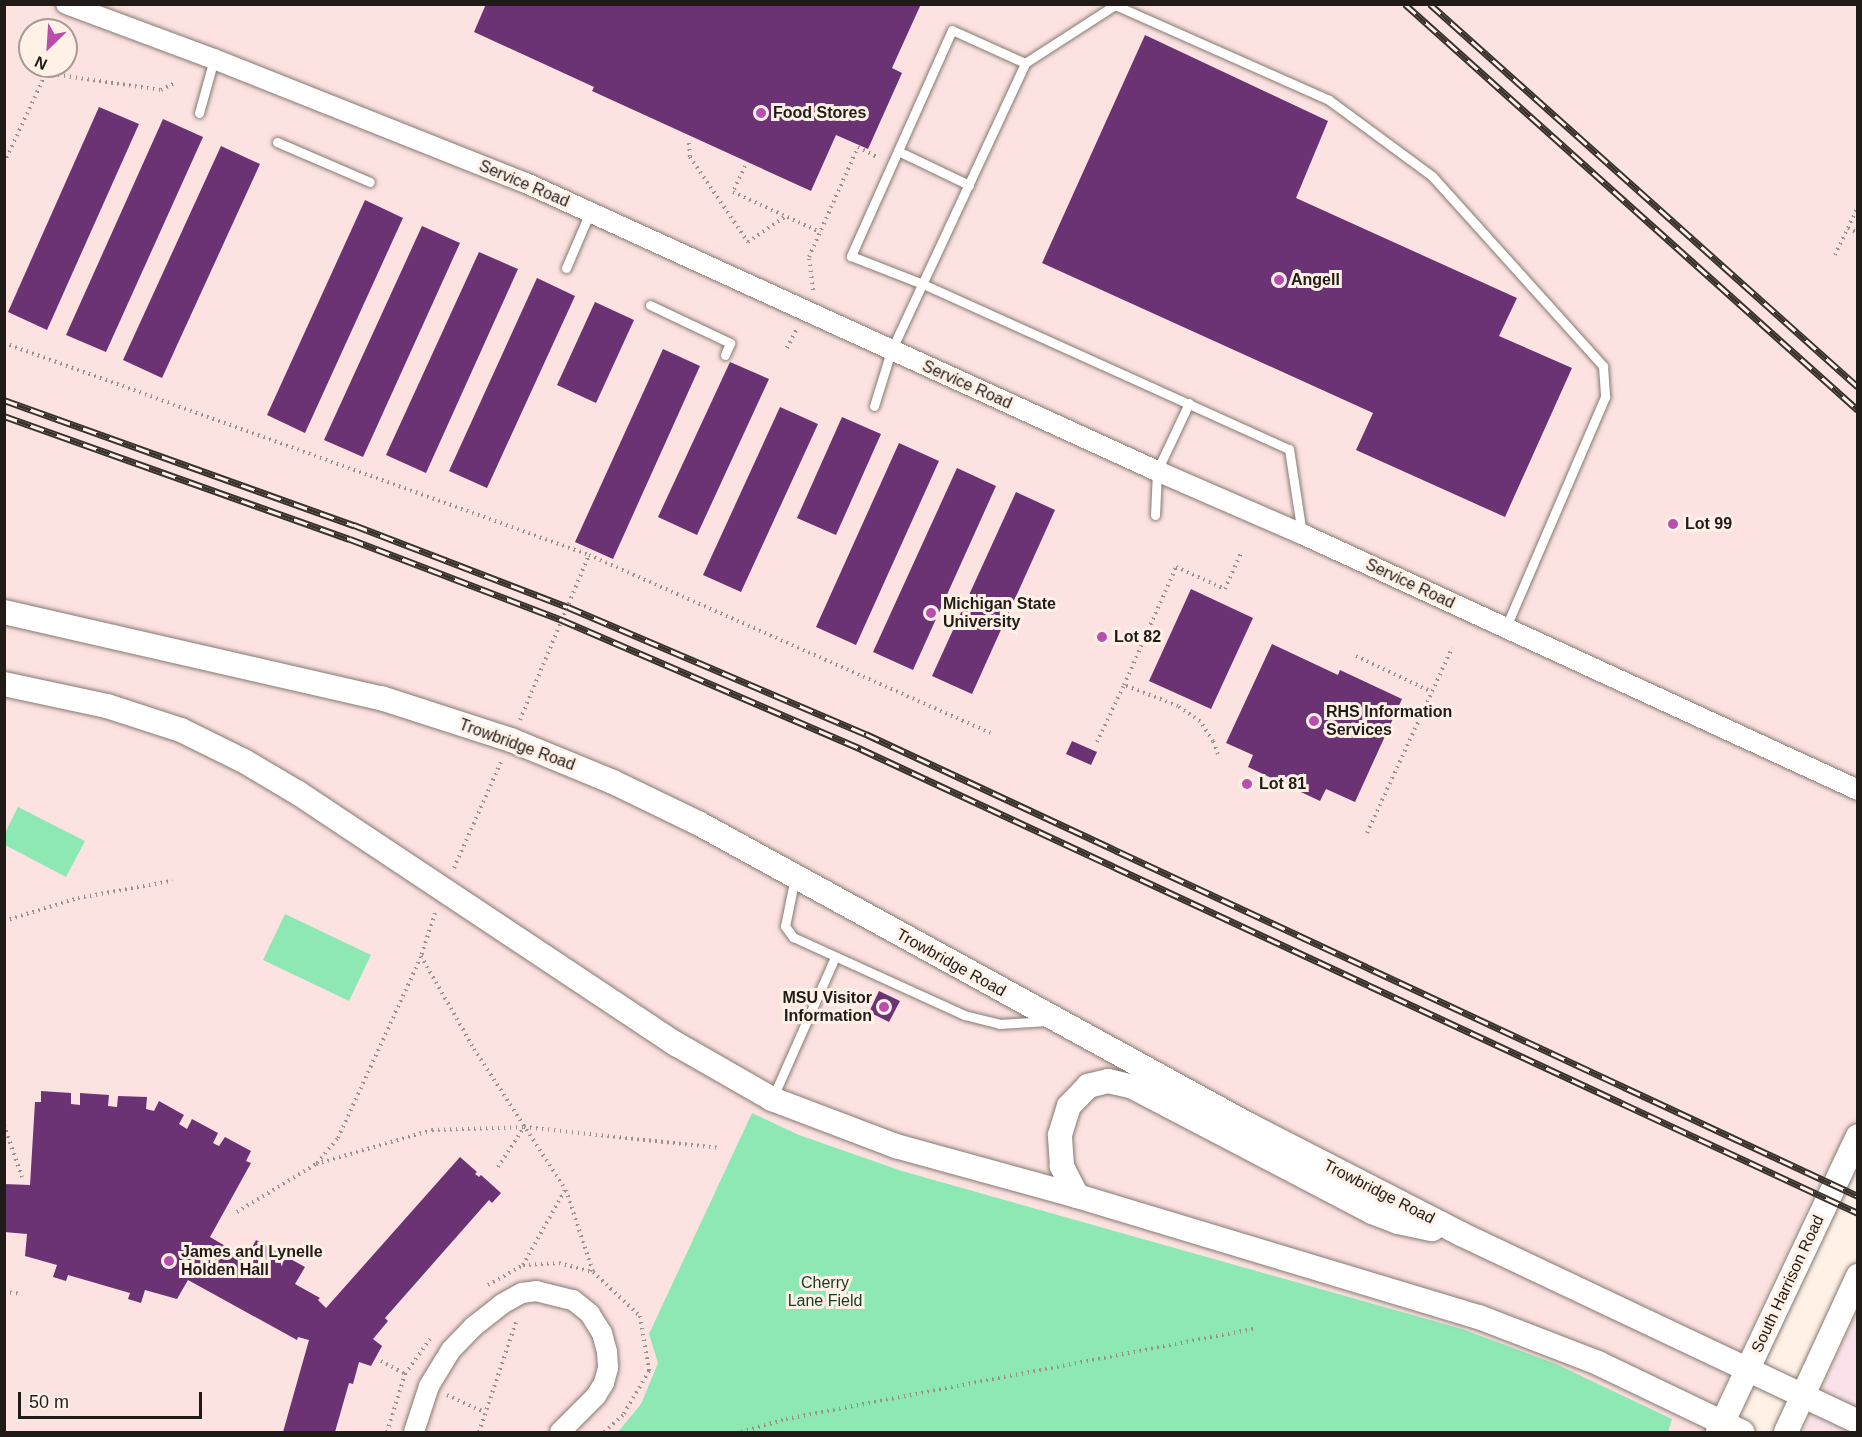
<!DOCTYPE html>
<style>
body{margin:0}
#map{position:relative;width:1862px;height:1437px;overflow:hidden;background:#fff1e6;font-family:Helvetica,sans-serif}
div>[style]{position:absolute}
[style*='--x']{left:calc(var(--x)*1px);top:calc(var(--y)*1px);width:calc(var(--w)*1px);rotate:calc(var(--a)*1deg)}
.commercial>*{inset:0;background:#fbe2ea}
.education>*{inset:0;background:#fde2e2}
.green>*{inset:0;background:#8ee8b4}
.building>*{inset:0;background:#6b3373}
.path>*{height:4px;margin-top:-2px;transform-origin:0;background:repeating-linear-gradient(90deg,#9a9189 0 1.5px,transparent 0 6px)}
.roads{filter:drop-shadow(0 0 2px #867a70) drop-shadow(0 0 2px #867a70)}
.service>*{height:9px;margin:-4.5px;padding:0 4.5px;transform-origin:4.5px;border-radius:4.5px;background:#fff}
.minor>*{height:20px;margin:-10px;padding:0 10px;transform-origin:10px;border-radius:10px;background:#fff}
.tertiary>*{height:24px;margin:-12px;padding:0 12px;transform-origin:12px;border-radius:12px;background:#fff}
.rail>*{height:7px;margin-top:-3.5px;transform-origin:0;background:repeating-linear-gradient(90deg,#fff1e6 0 14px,#38322d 0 28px);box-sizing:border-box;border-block:2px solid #38322d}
.dots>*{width:16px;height:16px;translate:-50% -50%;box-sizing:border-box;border:3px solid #fff1e6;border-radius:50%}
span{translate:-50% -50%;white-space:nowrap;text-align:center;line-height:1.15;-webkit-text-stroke:6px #fff1e6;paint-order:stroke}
.poi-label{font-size:16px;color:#201b17;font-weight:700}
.left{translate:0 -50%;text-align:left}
.right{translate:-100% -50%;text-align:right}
.street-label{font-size:16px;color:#201b17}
.park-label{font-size:16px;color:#123b26}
.frame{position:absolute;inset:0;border:6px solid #201b17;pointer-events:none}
.north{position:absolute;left:18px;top:18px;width:60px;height:60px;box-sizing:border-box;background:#fff1e6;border:2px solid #a69b93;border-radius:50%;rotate:205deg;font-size:16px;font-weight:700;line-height:24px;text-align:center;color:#201b17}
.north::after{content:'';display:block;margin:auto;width:21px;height:27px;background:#ba4eaf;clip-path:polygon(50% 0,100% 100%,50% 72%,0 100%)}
.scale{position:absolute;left:18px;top:1392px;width:184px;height:27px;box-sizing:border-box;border:3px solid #201b17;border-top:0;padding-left:8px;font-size:18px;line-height:21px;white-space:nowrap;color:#201b17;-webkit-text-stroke:4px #fff1e6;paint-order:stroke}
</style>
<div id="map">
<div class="commercial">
<div style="clip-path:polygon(1857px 1311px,1857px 1432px,1803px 1432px)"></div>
</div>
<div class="education">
<div style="clip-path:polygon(evenodd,5px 5px,1857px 5px,1857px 1172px,1830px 1159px,1702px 1432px,5px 1432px,5px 5px,30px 30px,66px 30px,66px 66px,30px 66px,30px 30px)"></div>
</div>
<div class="green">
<div style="clip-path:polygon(18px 807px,85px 841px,66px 877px,5px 845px,5px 833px)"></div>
<div style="clip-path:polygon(285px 914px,371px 955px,349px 1001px,263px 960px)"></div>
<div style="clip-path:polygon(752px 1113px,799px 1135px,902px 1171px,1462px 1329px,1556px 1364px,1672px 1419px,1668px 1432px,618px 1432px,641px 1404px,658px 1363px,649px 1334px)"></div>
</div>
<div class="building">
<div style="clip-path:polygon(486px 4px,921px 4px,892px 68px,902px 73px,868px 149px,836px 135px,811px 191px,592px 91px,594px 87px,474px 32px)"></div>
<div style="clip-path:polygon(1145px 35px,1328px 121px,1296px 198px,1517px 298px,1499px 336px,1572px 368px,1505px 517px,1356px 450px,1373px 413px,1042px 263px)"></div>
<div style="clip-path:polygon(99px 107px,139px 124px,47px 330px,8px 312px)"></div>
<div style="clip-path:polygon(163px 119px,203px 137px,106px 352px,66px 335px)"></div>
<div style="clip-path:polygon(221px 146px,260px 164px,162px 378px,123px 360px)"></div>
<div style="clip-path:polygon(365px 200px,403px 218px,305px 433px,267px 415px)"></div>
<div style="clip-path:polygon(422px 226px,460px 243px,363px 457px,324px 440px)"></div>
<div style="clip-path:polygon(479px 252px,518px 269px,426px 473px,386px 455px)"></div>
<div style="clip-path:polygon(537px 278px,575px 296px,487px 488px,449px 471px)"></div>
<div style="clip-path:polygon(595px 302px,634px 320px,596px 403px,557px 385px)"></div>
<div style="clip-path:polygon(663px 349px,700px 366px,613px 559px,575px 542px)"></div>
<div style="clip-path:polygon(730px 362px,769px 379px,697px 535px,658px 517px)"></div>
<div style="clip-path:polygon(780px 407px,818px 424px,741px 592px,703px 575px)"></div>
<div style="clip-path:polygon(842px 417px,881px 434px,836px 535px,797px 518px)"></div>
<div style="clip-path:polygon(899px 443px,939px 461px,856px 645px,816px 627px)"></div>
<div style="clip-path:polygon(957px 468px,996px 486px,913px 670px,873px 652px)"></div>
<div style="clip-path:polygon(1016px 492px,1055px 510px,972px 694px,932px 676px)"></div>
<div style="clip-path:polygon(1191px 589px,1253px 618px,1211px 709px,1149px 681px)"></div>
<div style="clip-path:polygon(1272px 644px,1338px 675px,1340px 670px,1402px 699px,1355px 802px,1326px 789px,1320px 801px,1248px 767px,1253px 755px,1226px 743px)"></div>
<div style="clip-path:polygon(1072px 741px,1097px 752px,1091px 765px,1066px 754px)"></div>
<div style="clip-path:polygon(879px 991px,900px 1001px,889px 1022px,869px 1012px)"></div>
<div style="clip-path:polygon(41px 1091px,71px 1093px,71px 1104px,80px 1105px,80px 1093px,109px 1095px,108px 1106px,117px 1107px,118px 1096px,147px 1097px,146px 1109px,154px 1111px,159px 1101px,184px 1115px,179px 1124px,187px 1129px,192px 1119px,218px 1133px,213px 1143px,219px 1146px,225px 1137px,251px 1151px,246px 1161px,251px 1163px,210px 1237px,246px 1258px,256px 1240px,305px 1267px,295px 1284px,320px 1298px,318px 1300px,326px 1308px,460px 1157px,477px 1172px,475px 1174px,479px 1177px,481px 1175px,501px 1193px,492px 1203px,489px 1200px,385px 1318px,388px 1321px,373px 1339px,382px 1346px,371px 1366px,359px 1362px,353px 1384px,349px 1383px,335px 1432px,283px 1432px,309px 1340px,298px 1337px,297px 1340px,188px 1280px,177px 1299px,145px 1290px,141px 1303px,128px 1299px,130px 1293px,68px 1275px,66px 1281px,53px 1277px,57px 1265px,25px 1256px,27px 1234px,4px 1232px,4px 1184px,30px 1185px,35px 1102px,41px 1102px)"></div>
</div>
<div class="path">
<div style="--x:689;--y:143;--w:14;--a:86"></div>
<div style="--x:690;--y:157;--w:103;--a:55.7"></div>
<div style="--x:748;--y:242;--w:46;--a:-34.4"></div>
<div style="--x:4;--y:163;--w:99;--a:-65"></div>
<div style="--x:46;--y:73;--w:116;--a:8.4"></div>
<div style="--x:161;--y:90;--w:17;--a:-28"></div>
<div style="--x:745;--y:166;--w:29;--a:115"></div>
<div style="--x:733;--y:192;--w:96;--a:24.7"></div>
<div style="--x:1848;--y:228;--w:11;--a:27"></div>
<div style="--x:1835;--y:255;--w:53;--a:-64.4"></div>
<div style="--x:813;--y:290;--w:33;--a:-97"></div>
<div style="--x:809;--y:257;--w:120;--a:-66"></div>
<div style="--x:858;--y:147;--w:21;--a:28"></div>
<div style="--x:4;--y:343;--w:622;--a:19.92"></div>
<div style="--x:787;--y:348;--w:20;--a:-63"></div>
<div style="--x:1356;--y:656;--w:84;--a:25.3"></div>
<div style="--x:520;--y:720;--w:179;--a:-67.3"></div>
<div style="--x:589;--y:555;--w:439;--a:23.9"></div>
<div style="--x:1097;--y:742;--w:63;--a:-64.7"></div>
<div style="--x:1218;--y:754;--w:14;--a:-111"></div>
<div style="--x:1213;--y:741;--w:24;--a:-123"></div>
<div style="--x:1200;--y:721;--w:27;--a:-146"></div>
<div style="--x:1178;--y:706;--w:58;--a:-158.7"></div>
<div style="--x:1124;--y:685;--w:129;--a:-66.2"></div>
<div style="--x:1176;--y:567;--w:54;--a:24.2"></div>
<div style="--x:1225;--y:589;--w:39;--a:-66"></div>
<div style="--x:1367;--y:833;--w:204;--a:-65.3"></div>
<div style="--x:454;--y:868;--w:116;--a:-66.1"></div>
<div style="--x:435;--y:913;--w:45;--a:108"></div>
<div style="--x:421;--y:956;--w:107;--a:60.3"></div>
<div style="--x:474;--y:1049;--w:168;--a:56.9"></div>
<div style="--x:566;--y:1190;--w:86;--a:71.8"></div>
<div style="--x:593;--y:1272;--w:64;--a:43.1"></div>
<div style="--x:640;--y:1316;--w:56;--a:80.7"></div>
<div style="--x:649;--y:1371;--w:51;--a:120.6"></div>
<div style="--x:623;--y:1415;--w:25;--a:138"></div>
<div style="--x:4;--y:921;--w:77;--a:-17.3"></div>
<div style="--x:78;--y:898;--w:96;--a:-10.3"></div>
<div style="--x:4;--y:1125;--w:55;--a:70.9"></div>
<div style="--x:317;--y:1163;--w:33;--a:-50"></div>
<div style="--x:338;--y:1138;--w:199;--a:-65.4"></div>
<div style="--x:498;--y:1167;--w:48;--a:-57"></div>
<div style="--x:237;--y:1212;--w:92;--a:-31.3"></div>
<div style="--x:316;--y:1164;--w:121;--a:-16.3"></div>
<div style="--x:432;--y:1130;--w:92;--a:-1.9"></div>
<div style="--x:524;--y:1127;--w:197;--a:6.1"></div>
<div style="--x:523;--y:1265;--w:86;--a:-60.8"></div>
<div style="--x:488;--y:1285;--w:40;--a:-29.7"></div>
<div style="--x:523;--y:1265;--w:36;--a:-3"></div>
<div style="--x:559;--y:1263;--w:35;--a:15"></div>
<div style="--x:4;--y:1292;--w:18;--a:6"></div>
<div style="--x:381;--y:1361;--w:27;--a:28"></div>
<div style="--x:447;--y:1395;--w:41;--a:24.7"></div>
<div style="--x:387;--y:1432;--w:61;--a:-72.8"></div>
<div style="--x:405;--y:1374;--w:43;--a:-54.5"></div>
<div style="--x:479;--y:1432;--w:116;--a:-71.4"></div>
<div style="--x:741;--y:1432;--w:47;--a:-16.1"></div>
<div style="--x:786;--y:1419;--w:477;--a:-10.9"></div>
</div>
<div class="roads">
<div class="service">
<div style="--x:1025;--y:63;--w:80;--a:-155.7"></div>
<div style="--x:952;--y:30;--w:248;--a:114.1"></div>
<div style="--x:851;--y:256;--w:77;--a:21.3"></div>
<div style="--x:923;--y:284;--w:401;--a:24.3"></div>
<div style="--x:1289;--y:449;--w:86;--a:81.3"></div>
<div style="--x:199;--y:113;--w:56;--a:-74.5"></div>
<div style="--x:277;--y:142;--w:101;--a:23.3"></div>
<div style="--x:898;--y:151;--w:79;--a:25.6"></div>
<div style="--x:566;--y:268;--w:61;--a:-66.8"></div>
<div style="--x:650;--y:305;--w:89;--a:25.4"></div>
<div style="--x:730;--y:343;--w:13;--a:113"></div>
<div style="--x:874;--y:406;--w:58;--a:-72.8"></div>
<div style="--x:891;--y:351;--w:318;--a:-65"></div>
<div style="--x:1025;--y:63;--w:107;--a:-32.8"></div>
<div style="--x:1115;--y:5;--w:234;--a:23.9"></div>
<div style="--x:1329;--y:100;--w:128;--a:36.4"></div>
<div style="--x:1432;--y:176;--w:256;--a:48"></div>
<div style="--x:1603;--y:366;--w:31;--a:86"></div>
<div style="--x:1605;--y:397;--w:253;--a:113.3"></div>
<div style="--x:1155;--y:515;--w:44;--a:-87.4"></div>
<div style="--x:1157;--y:471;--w:75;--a:-64.8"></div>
<div style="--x:795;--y:877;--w:50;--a:101.5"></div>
<div style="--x:785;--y:926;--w:14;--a:54"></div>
<div style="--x:793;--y:937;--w:188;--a:24.5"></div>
<div style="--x:964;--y:1015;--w:36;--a:14"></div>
<div style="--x:999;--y:1024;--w:49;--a:-3.5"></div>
<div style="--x:773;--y:1097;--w:153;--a:-66.1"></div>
</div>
<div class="minor">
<div style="--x:66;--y:4;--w:158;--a:20.4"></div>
<div style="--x:214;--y:59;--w:336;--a:21.7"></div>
<div style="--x:526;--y:183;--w:694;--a:24.53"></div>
<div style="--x:1157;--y:471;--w:158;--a:23.5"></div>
<div style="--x:1302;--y:534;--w:612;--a:24.72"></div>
<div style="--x:414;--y:1432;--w:48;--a:-71.9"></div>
<div style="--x:429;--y:1386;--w:42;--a:-58.6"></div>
<div style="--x:451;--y:1350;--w:32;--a:-46"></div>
<div style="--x:473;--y:1327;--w:37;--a:-38"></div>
<div style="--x:502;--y:1304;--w:23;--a:-29"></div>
<div style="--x:522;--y:1293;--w:14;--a:-8"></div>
<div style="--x:536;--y:1291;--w:38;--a:14"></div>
<div style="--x:573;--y:1300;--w:22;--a:39"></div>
<div style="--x:590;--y:1314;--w:22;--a:58"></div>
<div style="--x:602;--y:1333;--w:20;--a:75"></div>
<div style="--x:607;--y:1352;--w:16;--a:86"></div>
<div style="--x:608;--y:1368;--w:16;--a:105"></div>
<div style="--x:604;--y:1383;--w:15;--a:122"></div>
<div style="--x:596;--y:1396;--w:51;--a:135"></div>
</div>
<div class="tertiary">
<div style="--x:4;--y:612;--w:387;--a:12.9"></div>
<div style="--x:381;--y:698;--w:137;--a:17.9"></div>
<div style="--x:511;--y:740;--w:110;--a:22.4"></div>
<div style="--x:613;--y:782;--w:94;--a:25.8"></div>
<div style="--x:698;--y:823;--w:628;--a:28.73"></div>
<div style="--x:1249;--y:1125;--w:238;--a:27.2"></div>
<div style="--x:1461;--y:1234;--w:439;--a:25.3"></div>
<div style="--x:4;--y:684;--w:105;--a:12.1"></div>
<div style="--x:107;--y:706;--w:78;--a:18"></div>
<div style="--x:181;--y:730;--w:70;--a:26.2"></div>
<div style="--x:244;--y:761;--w:63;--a:30.7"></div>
<div style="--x:298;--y:793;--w:454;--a:33.6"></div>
<div style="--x:676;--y:1044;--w:111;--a:29.8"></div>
<div style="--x:772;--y:1099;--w:133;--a:20.8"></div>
<div style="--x:896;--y:1146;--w:188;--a:15.4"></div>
<div style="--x:1077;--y:1196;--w:420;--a:16.8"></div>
<div style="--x:1479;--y:1317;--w:128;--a:21.1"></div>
<div style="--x:1598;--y:1363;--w:160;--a:25.6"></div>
<div style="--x:1077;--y:1196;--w:34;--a:-117"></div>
<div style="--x:1062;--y:1166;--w:31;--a:-94"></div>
<div style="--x:1060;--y:1135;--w:30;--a:-73"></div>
<div style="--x:1069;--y:1106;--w:28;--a:-46"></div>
<div style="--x:1088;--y:1086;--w:21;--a:-14"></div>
<div style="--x:1108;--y:1081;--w:26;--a:13"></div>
<div style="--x:1133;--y:1087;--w:270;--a:27.6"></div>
<div style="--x:1372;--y:1212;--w:28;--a:21"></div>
<div style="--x:1398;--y:1222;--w:35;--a:12"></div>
<div style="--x:1718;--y:1432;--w:327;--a:-64.7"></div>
<div style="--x:1786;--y:1432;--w:172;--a:-65.2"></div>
</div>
</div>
<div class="rail">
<div style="--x:1405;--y:4;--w:608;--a:41.87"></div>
<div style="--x:1430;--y:4;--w:574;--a:41.82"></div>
<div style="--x:4;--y:400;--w:372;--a:19.7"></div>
<div style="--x:354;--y:525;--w:229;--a:21"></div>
<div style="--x:568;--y:607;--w:324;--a:23.1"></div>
<div style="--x:866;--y:734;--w:1094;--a:24.97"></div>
<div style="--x:4;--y:416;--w:367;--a:19.6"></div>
<div style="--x:350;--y:539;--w:227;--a:20.9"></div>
<div style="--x:562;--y:620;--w:326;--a:23.3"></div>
<div style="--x:861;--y:749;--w:1100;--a:24.96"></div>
</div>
<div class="dots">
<div style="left:761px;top:113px;background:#ba4eaf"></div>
<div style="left:1279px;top:280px;background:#ba4eaf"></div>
<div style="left:1673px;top:524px;background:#ba4eaf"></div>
<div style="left:931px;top:613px;background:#ba4eaf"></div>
<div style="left:1102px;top:637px;background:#ba4eaf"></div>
<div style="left:1314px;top:721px;background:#ba4eaf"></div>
<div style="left:1247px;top:784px;background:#ba4eaf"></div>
<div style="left:884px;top:1007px;background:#ba4eaf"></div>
<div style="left:169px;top:1261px;background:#ba4eaf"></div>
</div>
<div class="poi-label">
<span class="left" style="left:773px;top:113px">Food Stores</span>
<span class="left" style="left:1291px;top:280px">Angell</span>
<span class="left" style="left:1685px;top:524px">Lot 99</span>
<span class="left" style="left:943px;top:613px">Michigan State<br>University</span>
<span class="left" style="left:1114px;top:637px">Lot 82</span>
<span class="left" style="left:1326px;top:721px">RHS Information<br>Services</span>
<span class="left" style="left:1259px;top:784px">Lot 81</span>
<span class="right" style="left:872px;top:1007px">MSU Visitor<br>Information</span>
<span class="left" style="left:181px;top:1261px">James and Lynelle<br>Holden Hall</span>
</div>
<div class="street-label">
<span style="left:524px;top:184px;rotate:23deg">Service Road</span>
<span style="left:967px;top:385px;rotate:24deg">Service Road</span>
<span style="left:1410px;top:584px;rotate:25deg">Service Road</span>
<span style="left:517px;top:745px;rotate:20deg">Trowbridge Road</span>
<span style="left:951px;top:963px;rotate:29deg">Trowbridge Road</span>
<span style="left:1379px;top:1192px;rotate:27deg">Trowbridge Road</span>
<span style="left:1788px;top:1284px;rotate:-65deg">South Harrison Road</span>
</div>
<div class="park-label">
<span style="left:825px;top:1292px">Cherry<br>Lane Field</span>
</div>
<div class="frame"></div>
<div class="north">N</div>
<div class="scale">50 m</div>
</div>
